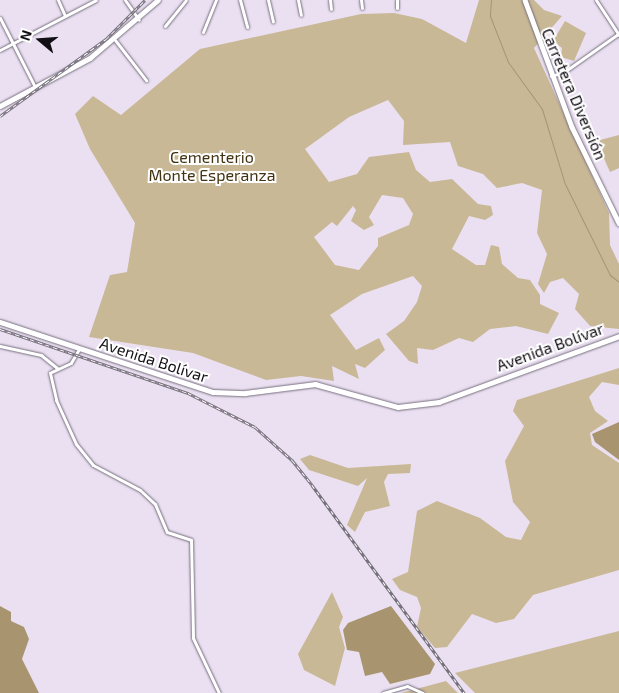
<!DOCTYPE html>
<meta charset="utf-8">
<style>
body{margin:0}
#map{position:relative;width:619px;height:693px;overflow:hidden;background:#eae0f2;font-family:"Exo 2",sans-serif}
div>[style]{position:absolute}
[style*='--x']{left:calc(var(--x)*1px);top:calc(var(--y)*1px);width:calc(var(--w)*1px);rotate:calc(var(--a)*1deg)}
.green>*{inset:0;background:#c9b895}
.water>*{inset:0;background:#a8956f}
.stream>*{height:1px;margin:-0.5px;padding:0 0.5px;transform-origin:0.5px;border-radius:0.5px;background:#a8956f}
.roads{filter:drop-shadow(0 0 1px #776f7e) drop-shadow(0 0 1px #776f7e)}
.minor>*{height:3px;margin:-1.5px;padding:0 1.5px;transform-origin:1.5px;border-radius:1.5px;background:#fff}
.secondary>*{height:4.5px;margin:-2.25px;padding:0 2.25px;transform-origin:2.25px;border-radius:2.25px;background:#fff}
.rail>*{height:3px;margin-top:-1.5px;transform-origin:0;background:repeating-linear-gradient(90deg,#fff 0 4px,#76707b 0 8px);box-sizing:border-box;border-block:1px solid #76707b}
span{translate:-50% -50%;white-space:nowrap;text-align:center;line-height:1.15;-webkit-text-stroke:4px #fff;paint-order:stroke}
.street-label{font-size:16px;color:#120f15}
.park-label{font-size:16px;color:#413211}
.north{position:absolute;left:15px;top:15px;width:50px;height:50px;-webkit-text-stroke:4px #fff;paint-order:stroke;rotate:288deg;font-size:14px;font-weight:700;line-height:20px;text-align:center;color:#120f15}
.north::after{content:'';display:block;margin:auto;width:18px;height:22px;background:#120f15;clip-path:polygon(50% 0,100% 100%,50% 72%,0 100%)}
</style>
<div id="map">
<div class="green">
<div style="clip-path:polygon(evenodd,479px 0,534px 0,544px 10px,562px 16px,534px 48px,609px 213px,610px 245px,619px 264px,619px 329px,590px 326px,575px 309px,579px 294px,563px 278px,550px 282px,544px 293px,538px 284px,547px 254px,537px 233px,542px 190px,522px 183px,497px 188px,483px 174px,458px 166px,450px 142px,403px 145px,404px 121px,388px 100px,349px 117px,305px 149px,329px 182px,357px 174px,369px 157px,409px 152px,416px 170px,430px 182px,452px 179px,478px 204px,491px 206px,493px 215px,485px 220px,469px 216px,452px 249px,476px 265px,485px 265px,491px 245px,499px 247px,502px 264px,518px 278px,530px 280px,540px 295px,540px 304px,559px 313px,548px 334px,516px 326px,490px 329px,473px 342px,459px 338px,433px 350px,417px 348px,418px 364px,409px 361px,386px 334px,404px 321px,417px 302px,422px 286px,413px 276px,362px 294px,330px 315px,356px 350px,379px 338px,385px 350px,365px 368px,355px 364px,359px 379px,332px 366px,334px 381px,301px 376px,266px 380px,193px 353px,89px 337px,110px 275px,127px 272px,135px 223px,90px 149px,75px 114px,93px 96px,121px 115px,200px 49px,361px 14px,394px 13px,422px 19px,466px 43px,479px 0,382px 195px,403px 198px,413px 214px,409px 225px,378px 238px,378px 246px,359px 270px,335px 265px,314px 237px,332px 222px,337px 226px,353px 206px,356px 210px,351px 221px,364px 230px,374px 225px,369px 217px,382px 195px)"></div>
<div style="clip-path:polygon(565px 21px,586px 33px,574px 61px,561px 57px,562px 48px,553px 41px)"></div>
<div style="clip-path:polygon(619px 135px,619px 168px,610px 172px,598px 145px,600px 140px)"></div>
<div style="clip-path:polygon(619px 368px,619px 385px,602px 382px,589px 397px,595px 411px,608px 421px,590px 433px,592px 445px,619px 463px,619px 570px,533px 595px,514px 619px,496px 623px,472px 614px,447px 647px,435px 648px,417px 627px,421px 608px,417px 597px,400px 590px,392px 579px,408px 572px,417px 511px,437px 501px,480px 518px,506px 537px,521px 540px,530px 522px,513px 502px,505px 461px,524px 426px,513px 411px,517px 400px)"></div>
<div style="clip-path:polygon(310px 455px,348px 468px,411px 464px,410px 473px,388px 474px,384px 482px,390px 506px,365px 512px,355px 532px,347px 525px,367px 478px,358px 486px,309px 470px,300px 459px)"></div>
<div style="clip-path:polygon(332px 592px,343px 617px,339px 627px,345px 648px,335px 686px,304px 670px,298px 654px)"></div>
<div style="clip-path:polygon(619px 631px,619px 693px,475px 693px,455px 673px)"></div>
<div style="clip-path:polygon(446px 681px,458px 693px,401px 693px)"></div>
</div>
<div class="water">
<div style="clip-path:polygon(619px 422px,619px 460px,595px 442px,592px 434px)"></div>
<div style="clip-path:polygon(0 606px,11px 612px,11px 621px,24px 627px,29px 639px,22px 659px,39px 693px,0 693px)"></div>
<div style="clip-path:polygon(391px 606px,435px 664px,430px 674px,390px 684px,382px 672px,365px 676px,359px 652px,347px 650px,343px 630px,348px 623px)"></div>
</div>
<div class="stream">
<div style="--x:491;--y:0;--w:16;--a:94"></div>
<div style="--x:490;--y:16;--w:49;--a:68.6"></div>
<div style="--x:508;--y:62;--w:58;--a:54.1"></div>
<div style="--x:542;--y:109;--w:78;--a:73"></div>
<div style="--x:565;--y:184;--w:102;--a:63.7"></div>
<div style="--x:610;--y:275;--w:11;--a:38"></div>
</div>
<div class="roads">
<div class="minor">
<div style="--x:58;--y:0;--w:17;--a:66"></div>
<div style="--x:125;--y:0;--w:24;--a:55"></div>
<div style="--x:240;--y:0;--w:28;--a:75"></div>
<div style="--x:268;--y:0;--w:22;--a:77"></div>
<div style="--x:298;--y:0;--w:15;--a:79"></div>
<div style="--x:330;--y:0;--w:9;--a:84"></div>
<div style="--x:361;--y:0;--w:8;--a:83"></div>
<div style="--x:596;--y:0;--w:42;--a:56.7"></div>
<div style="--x:397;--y:8;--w:8;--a:-90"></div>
<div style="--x:0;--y:18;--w:77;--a:63.1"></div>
<div style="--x:165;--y:26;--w:33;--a:-51"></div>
<div style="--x:203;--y:32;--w:35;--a:-68"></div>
<div style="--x:115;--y:40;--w:51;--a:52.2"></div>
<div style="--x:0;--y:50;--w:108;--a:-27.5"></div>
<div style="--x:551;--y:76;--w:14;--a:-17"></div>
<div style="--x:564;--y:72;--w:66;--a:-35.1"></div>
<div style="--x:0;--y:346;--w:42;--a:12.4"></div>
<div style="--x:41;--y:355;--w:21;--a:39"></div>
<div style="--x:79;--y:349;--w:16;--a:120"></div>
<div style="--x:71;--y:363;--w:23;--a:155"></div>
<div style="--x:50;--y:373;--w:28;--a:77"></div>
<div style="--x:56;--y:400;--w:48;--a:65.6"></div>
<div style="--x:76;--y:444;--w:27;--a:51"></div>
<div style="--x:93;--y:465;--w:53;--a:28"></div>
<div style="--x:140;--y:490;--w:21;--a:43"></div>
<div style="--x:155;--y:504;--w:30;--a:67"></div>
<div style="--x:167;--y:532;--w:25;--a:18"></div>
<div style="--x:191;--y:540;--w:98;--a:88.8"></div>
<div style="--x:193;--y:638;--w:61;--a:64.7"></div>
<div style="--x:383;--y:693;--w:25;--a:-16"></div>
<div style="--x:407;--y:686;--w:17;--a:24"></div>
</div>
<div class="secondary">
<div style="--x:525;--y:0;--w:135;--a:69.7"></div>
<div style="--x:572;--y:127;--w:107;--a:63.9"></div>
<div style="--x:0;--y:106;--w:102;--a:-28.1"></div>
<div style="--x:90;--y:58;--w:89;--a:-40.5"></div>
<div style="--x:0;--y:322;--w:224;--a:18.2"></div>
<div style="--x:213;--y:392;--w:32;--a:2"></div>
<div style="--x:245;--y:393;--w:71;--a:-7.3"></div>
<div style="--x:315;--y:384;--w:86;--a:15.5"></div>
<div style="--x:398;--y:407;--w:41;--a:-7"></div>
<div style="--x:439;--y:402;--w:192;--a:-20.1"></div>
</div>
</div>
<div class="rail">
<div style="--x:0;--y:116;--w:131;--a:-36"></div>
<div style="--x:106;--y:39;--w:55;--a:-45"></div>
<div style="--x:0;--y:329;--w:199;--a:18.8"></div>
<div style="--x:188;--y:393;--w:75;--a:26.9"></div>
<div style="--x:255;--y:427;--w:50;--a:41.7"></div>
<div style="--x:292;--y:460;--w:32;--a:51"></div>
<div style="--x:312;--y:485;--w:258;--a:53.8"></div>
</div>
<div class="street-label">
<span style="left:574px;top:94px;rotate:67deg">Carretera Diversión</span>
<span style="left:550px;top:347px;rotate:-20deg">Avenida Bolívar</span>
<span style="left:154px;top:360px;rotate:18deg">Avenida Bolívar</span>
</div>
<div class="park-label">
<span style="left:212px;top:166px">Cementerio<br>Monte Esperanza</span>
</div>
<div class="north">N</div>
</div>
